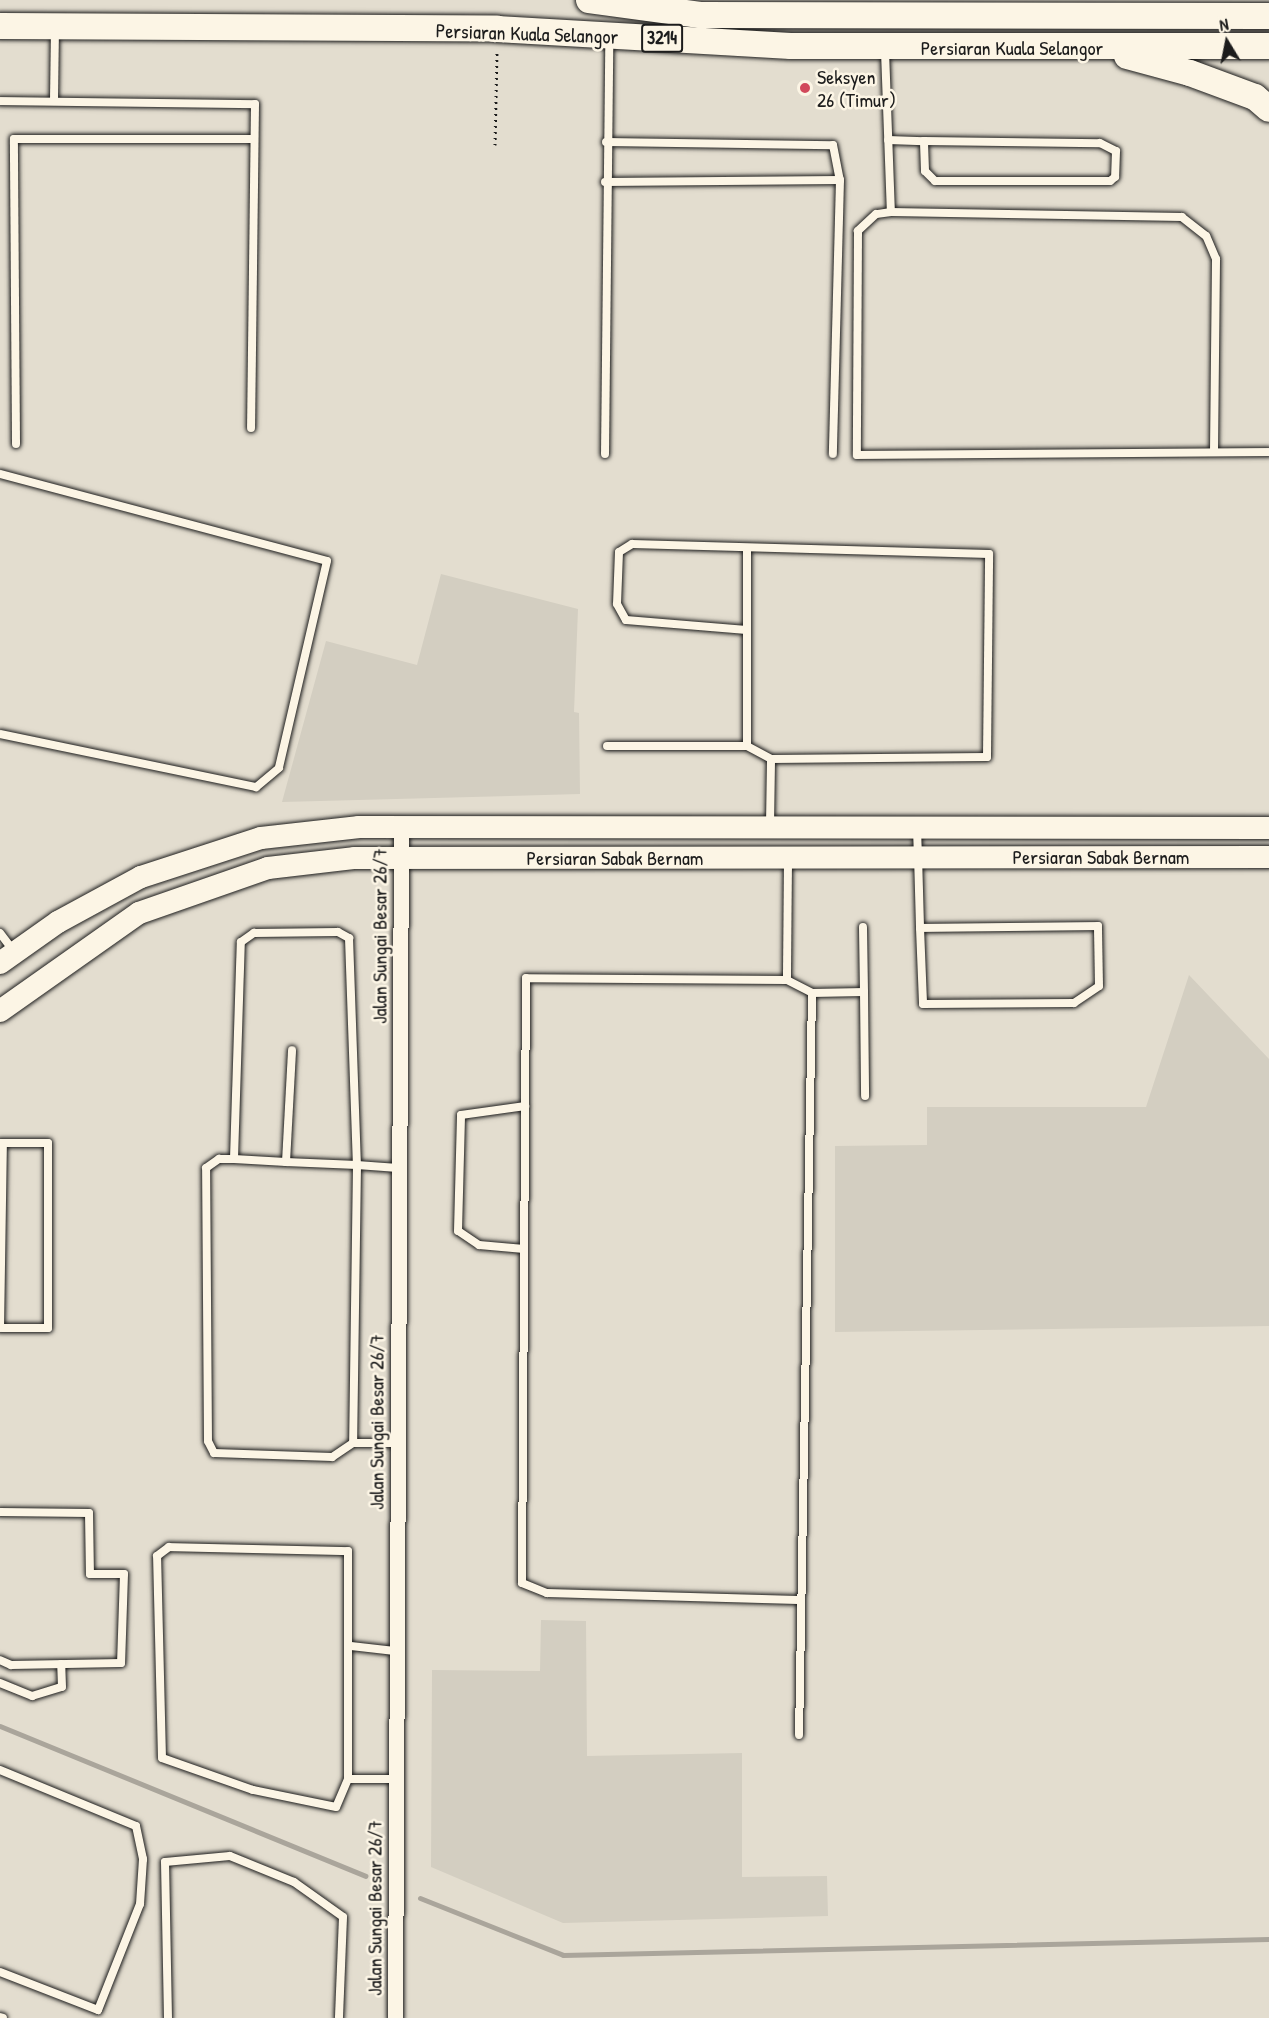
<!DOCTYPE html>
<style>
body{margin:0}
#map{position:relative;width:1269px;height:2018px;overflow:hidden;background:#f3ecdd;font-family:"Patrick Hand",sans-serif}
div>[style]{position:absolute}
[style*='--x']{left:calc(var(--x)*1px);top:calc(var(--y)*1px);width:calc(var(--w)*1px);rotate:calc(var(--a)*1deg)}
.built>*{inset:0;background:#e3ddcf}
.green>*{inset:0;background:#d3cec1}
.stream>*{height:5px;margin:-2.5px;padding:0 2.5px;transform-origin:2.5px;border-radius:2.5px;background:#aaa59b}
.path>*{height:3px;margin-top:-1.5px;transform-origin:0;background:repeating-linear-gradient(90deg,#1c1c1c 0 1.5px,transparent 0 6px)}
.roads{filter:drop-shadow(0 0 2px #1c1c1c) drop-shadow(0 0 2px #1c1c1c)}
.lane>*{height:8px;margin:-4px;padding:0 4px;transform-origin:4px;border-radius:4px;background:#fcf5e5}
.street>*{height:15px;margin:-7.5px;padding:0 7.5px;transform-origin:7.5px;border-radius:7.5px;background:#fcf5e5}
.secondary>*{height:22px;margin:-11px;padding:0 11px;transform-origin:11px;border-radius:11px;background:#fcf5e5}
.primary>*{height:26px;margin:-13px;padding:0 13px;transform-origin:13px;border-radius:13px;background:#fcf5e5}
.dots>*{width:16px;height:16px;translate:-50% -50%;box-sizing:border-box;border:3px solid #fcf5e5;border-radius:50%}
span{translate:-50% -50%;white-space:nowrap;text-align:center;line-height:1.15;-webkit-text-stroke:5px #fcf5e5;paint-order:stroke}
.shield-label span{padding:2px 4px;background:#fcf5e5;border:2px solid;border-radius:4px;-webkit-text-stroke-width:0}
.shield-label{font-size:18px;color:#1c1c1c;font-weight:700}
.street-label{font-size:20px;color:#1c1c1c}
.poi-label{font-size:20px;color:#1c1c1c}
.left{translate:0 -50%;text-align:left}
.north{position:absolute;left:1197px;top:12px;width:60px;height:60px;-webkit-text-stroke:4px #fcf5e5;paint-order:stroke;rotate:350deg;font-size:16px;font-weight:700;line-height:24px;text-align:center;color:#1c1c1c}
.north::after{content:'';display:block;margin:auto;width:21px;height:27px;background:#1c1c1c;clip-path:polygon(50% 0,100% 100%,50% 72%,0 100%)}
</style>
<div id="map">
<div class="built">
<div style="clip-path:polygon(0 0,1269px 0,1269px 2018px,0 2018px)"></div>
</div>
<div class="green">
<div style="clip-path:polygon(441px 574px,578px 609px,574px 712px,579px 713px,580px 794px,282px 802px,326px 641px,417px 665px)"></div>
<div style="clip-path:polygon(1189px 975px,1269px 1059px,1269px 1326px,835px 1332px,835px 1146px,927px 1145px,927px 1107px,1146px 1107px)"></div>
<div style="clip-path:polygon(541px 1620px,586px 1621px,587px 1756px,742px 1753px,742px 1877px,827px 1876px,828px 1916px,563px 1923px,431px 1867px,432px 1670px,540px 1671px)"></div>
</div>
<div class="stream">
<div style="--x:0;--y:1726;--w:395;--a:22.3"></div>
<div style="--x:420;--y:1898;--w:154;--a:21.7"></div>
<div style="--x:563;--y:1955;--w:706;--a:-1.3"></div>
</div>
<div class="path">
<div style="--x:495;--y:145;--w:95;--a:-88.8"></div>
</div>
<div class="roads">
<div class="lane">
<div style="--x:885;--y:51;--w:161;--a:87.9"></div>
<div style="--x:54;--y:100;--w:70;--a:-89.2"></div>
<div style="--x:0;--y:101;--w:255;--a:0.7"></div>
<div style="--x:255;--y:104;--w:324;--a:90.7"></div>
<div style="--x:888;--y:140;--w:36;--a:2"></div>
<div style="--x:924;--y:141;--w:176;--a:0.7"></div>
<div style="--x:1100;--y:143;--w:18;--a:27"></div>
<div style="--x:1116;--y:151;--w:26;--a:92"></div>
<div style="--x:1115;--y:177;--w:6;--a:141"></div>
<div style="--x:1110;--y:181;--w:175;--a:180"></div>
<div style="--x:935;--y:181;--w:14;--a:-135"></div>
<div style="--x:925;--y:171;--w:30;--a:-92"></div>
<div style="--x:606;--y:142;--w:227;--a:0.8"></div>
<div style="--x:833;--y:145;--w:36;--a:79"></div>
<div style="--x:605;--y:182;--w:235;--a:-0.5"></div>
<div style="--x:840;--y:180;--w:274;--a:91.5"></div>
<div style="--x:16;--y:444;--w:305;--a:-90.4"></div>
<div style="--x:14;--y:139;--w:240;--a:0"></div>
<div style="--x:1214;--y:452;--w:193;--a:-89.4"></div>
<div style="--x:1216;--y:259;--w:25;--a:-113"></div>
<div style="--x:1206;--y:236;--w:31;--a:-142"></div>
<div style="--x:1182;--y:217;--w:291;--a:-179"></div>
<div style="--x:891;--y:212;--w:15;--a:172"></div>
<div style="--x:876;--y:214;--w:25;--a:137"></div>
<div style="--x:858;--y:231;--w:224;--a:90.3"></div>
<div style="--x:857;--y:455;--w:412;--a:-0.4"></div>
<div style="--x:605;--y:454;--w:416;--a:-89.4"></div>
<div style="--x:0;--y:474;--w:338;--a:14.9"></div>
<div style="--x:327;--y:561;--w:212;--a:103.1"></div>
<div style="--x:279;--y:768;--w:30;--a:140"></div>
<div style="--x:256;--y:787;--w:261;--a:-168.3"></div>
<div style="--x:747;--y:548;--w:82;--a:90"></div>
<div style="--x:607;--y:746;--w:140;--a:0"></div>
<div style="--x:770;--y:825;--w:66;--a:-89.1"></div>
<div style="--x:771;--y:759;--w:216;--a:-0.5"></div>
<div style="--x:987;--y:757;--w:203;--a:-89.4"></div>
<div style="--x:989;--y:554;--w:357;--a:-178.4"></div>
<div style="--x:632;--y:544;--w:15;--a:148"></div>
<div style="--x:619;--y:552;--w:52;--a:92.2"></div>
<div style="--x:617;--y:604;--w:18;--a:61"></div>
<div style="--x:626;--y:620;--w:121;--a:4.7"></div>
<div style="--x:747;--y:630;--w:116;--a:90"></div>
<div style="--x:747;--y:746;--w:27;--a:28"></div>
<div style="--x:917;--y:829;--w:26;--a:88"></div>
<div style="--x:918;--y:855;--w:73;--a:88.4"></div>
<div style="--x:920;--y:928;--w:76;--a:87.7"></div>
<div style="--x:923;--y:1004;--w:151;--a:-0.4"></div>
<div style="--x:1074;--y:1003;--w:30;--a:-34"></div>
<div style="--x:1099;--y:986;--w:60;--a:-91"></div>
<div style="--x:1098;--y:926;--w:178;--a:179.4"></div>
<div style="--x:788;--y:860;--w:120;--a:90.5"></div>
<div style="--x:787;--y:980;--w:261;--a:-179.6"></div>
<div style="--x:526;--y:978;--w:605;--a:90.38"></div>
<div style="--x:522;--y:1583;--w:27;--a:22"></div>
<div style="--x:547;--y:1593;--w:251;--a:1.6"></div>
<div style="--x:0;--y:933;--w:21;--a:53"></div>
<div style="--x:787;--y:980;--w:28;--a:27"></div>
<div style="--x:812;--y:993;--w:742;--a:91"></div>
<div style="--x:864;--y:992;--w:104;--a:89.4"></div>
<div style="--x:812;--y:993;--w:52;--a:-1.1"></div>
<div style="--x:864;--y:992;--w:65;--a:-90.9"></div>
<div style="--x:0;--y:1143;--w:48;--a:0"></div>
<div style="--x:48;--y:1143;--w:185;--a:90"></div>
<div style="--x:48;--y:1328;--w:46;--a:180"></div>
<div style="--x:234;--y:1159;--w:217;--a:-88.2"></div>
<div style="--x:241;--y:942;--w:16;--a:-35"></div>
<div style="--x:254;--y:933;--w:84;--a:-0.7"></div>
<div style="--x:338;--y:932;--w:13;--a:29"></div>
<div style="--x:349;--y:938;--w:227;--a:88"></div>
<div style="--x:357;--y:1165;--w:278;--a:90.8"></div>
<div style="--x:353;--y:1443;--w:25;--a:146"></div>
<div style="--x:332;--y:1457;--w:118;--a:-178.1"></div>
<div style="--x:214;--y:1453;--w:13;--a:-117"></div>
<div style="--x:208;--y:1441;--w:273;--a:-90.4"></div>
<div style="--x:206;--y:1168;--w:16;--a:-35"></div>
<div style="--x:219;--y:1159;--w:15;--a:0"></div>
<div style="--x:234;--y:1159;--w:52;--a:3.3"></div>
<div style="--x:286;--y:1162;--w:71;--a:2.4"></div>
<div style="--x:357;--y:1165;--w:41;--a:4.2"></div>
<div style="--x:286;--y:1162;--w:112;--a:-86.9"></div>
<div style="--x:524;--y:1249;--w:45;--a:-174.9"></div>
<div style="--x:479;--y:1245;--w:25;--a:-146"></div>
<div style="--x:458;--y:1231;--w:116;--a:-88.5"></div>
<div style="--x:461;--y:1115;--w:65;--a:-8"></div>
<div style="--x:0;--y:1328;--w:185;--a:-89.1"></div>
<div style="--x:353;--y:1443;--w:43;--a:0"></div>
<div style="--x:0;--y:1512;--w:89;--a:0.6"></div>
<div style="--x:89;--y:1513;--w:61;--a:89.1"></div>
<div style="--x:90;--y:1574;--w:34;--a:0"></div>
<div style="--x:124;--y:1574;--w:89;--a:91.9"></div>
<div style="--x:121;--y:1663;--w:110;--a:179"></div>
<div style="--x:11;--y:1665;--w:12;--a:-156"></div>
<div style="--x:169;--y:1547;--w:179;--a:1.3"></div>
<div style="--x:348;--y:1551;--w:228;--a:90"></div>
<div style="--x:348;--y:1779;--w:30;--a:113"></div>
<div style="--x:336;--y:1807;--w:85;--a:-168.4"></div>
<div style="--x:253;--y:1790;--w:96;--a:-160.6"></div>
<div style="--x:162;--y:1758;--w:202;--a:-91.4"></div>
<div style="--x:157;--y:1556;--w:15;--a:-37"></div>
<div style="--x:351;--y:1646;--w:44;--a:6.5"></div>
<div style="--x:0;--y:1683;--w:35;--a:22"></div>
<div style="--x:32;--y:1696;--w:31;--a:-17"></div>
<div style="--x:62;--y:1687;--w:23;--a:-92"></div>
<div style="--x:0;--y:1770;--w:147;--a:22.4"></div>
<div style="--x:136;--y:1826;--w:34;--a:78"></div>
<div style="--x:143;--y:1859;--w:45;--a:93.8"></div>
<div style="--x:140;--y:1904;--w:114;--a:111.6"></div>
<div style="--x:98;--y:2010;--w:105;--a:-158.8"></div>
<div style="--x:348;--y:1779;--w:47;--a:0"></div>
<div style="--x:0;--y:2017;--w:3;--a:18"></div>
<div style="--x:168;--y:2018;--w:156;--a:-91.1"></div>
<div style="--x:165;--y:1862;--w:65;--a:-5.3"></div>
<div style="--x:230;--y:1856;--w:69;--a:22.1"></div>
<div style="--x:294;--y:1882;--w:60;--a:35.5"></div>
<div style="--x:343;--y:1917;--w:101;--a:92.3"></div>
</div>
<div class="street">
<div style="--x:395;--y:2018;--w:1192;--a:-89.71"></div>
</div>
<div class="secondary">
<div style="--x:0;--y:963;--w:71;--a:-35.3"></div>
<div style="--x:58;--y:922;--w:94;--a:-28.5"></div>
<div style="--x:141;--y:877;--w:126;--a:-18"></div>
<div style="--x:261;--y:838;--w:99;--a:-6.4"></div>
<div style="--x:359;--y:827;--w:910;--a:0.06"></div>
<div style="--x:0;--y:1011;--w:170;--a:-35.2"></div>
<div style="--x:139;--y:913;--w:137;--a:-19.2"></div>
<div style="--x:268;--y:868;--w:88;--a:-6.6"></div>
<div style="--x:355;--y:858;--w:914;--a:-0.06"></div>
</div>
<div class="primary">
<div style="--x:589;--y:0;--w:112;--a:7.7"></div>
<div style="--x:700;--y:15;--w:569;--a:0.1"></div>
<div style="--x:0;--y:26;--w:497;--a:0.3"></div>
<div style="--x:497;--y:29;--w:294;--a:3.3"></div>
<div style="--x:791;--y:46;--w:478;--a:0"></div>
<div style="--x:1127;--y:56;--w:65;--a:15.1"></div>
<div style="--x:1190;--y:73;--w:69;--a:20.3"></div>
<div style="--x:1255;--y:97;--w:18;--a:41"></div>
</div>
</div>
<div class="dots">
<div style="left:805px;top:88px;background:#d1495b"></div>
</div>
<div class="shield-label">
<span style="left:662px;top:38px">3214</span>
</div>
<div class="street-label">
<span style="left:527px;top:33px;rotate:2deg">Persiaran Kuala Selangor</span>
<span style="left:1012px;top:47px">Persiaran Kuala Selangor</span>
<span style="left:1101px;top:856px">Persiaran Sabak Bernam</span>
<span style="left:615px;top:857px">Persiaran Sabak Bernam</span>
<span style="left:379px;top:936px;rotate:-90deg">Jalan Sungai Besar 26/7</span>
<span style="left:376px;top:1422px;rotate:-90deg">Jalan Sungai Besar 26/7</span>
<span style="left:374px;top:1908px;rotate:-90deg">Jalan Sungai Besar 26/7</span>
</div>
<div class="poi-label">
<span class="left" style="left:817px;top:88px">Seksyen<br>26 (Timur)</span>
</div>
<div class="north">N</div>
</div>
